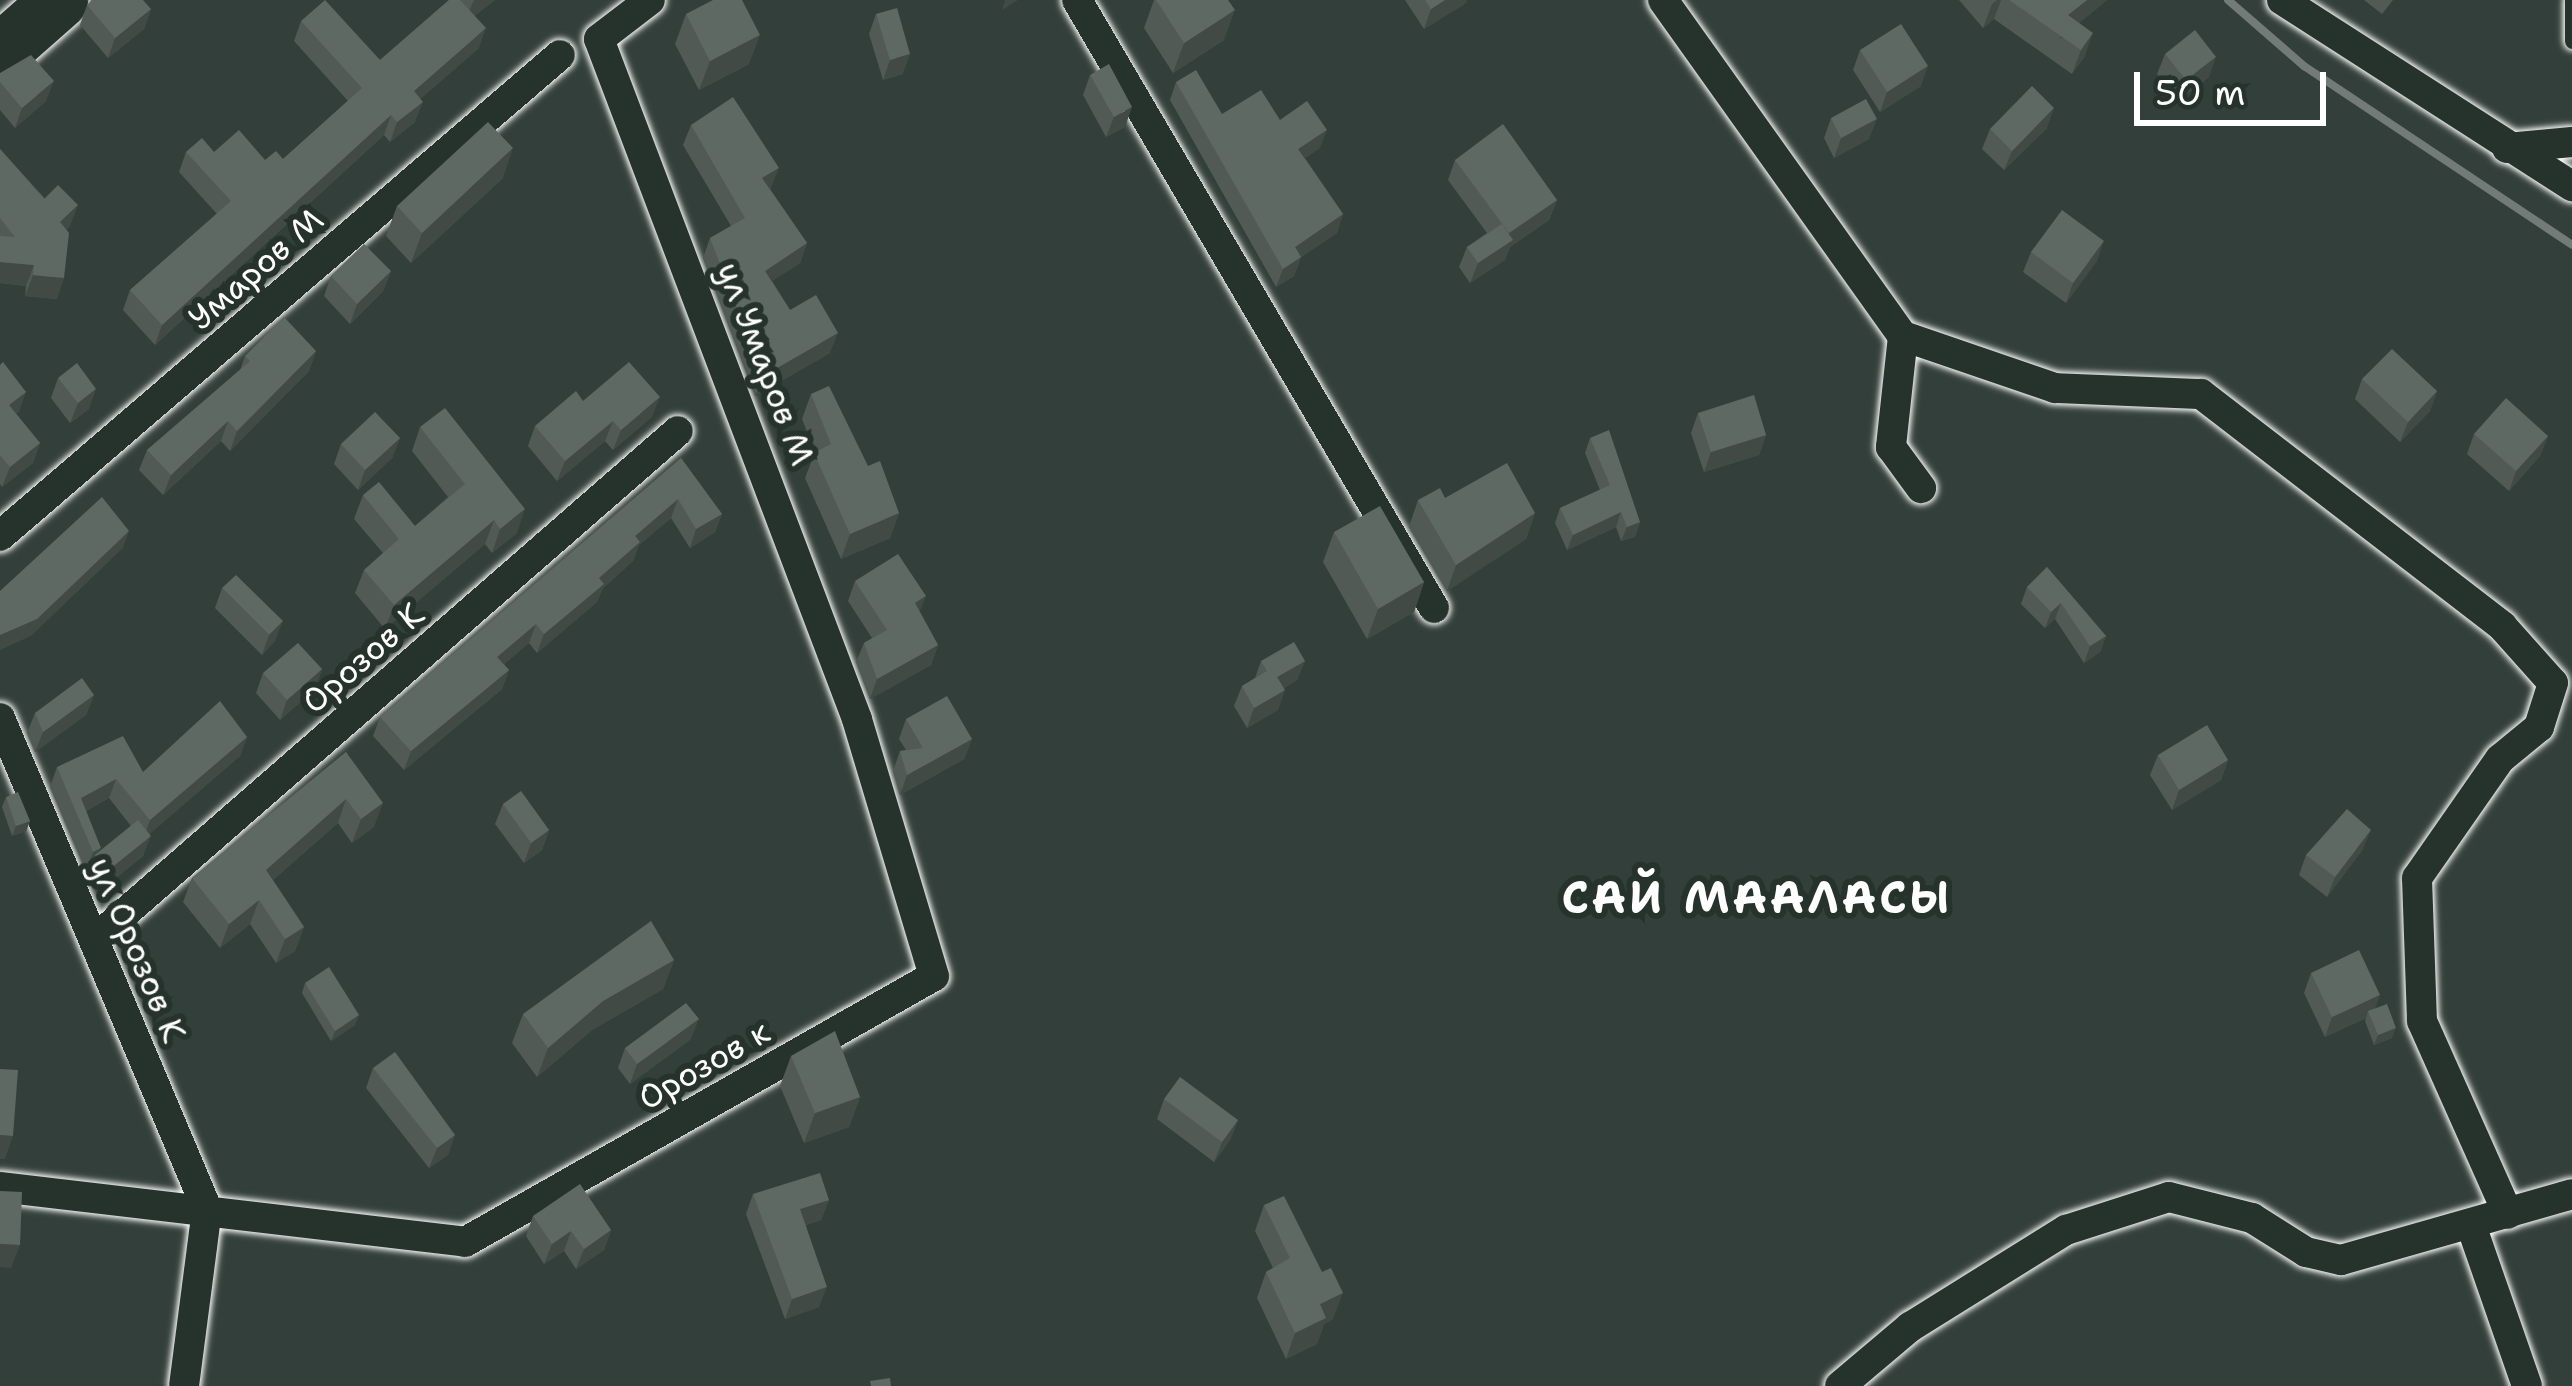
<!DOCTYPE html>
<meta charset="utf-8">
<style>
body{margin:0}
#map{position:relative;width:2572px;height:1386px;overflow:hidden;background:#333f3a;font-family:"Shantell Sans",sans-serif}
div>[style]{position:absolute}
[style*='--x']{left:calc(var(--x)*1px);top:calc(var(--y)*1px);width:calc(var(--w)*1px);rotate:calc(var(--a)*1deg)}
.stream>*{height:8px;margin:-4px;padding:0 4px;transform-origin:4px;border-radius:4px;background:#737b78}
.roads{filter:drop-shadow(0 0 3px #fff) drop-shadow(0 0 3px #fff)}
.lane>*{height:15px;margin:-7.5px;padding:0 7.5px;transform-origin:7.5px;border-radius:7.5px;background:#26332d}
.street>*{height:30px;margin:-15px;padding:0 15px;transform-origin:15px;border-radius:15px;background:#26332d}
.highway>*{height:57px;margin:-28.5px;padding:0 28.5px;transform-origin:28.5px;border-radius:28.5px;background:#26332d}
.wall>*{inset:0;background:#525a56}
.shaded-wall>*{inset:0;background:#424a46}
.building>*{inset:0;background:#5f6964}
span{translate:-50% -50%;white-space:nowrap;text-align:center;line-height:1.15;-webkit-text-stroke:12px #26332d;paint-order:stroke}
.street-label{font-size:33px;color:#fff}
.district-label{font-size:45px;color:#fff;font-weight:700;letter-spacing:3px}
.scale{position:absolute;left:2134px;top:72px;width:192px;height:54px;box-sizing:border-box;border:6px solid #fff;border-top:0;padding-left:15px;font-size:36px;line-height:42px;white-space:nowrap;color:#fff;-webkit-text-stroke:9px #26332d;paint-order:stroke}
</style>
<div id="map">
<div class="stream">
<div style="--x:2228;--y:0;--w:101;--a:41"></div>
<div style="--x:2304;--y:66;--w:322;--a:33.7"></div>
</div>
<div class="roads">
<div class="lane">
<div style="--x:2572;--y:0;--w:41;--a:90"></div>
</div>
<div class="street">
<div style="--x:1077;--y:0;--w:705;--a:59.58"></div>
<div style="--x:1663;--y:0;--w:413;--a:54.5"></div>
<div style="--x:1903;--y:336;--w:112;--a:96.2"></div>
<div style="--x:1891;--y:447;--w:51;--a:53.8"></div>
<div style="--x:2282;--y:0;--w:345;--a:32.7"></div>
<div style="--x:2507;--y:148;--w:65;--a:-5.3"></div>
<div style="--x:1903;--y:336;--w:161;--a:18.9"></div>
<div style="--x:2055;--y:388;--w:146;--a:2.4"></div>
<div style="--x:2201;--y:394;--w:380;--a:37.6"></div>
<div style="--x:2502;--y:626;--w:76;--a:48.2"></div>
<div style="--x:2553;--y:683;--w:46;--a:107.7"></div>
<div style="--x:2539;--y:727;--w:50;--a:140.6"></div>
<div style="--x:2500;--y:759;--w:145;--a:124.9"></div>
<div style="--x:2417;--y:878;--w:143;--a:88"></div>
<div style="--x:2422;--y:1021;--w:211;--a:66"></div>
<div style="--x:0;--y:536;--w:738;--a:-40.66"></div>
<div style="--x:0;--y:718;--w:533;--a:67.14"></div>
<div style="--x:207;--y:1209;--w:178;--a:97.4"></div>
<div style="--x:95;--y:939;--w:773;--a:-41.07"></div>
<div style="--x:0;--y:1187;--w:468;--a:6.7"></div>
<div style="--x:465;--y:1242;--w:539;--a:-29.56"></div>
<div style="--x:934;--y:976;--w:268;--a:-106.7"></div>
<div style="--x:857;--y:719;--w:727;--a:-110.78"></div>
<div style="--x:599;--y:39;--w:64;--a:-37.4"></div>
<div style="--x:2471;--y:1225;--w:170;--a:70.8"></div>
<div style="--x:1840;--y:1386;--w:92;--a:-40.1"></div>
<div style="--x:1910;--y:1327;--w:184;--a:-31.9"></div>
<div style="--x:2066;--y:1230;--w:108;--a:-17.8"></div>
<div style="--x:2169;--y:1197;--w:86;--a:14.2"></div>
<div style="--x:2252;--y:1218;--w:64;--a:32.2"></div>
<div style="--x:2306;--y:1252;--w:36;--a:13"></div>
<div style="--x:2341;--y:1260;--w:240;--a:-15.9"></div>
</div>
<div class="highway">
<div style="--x:0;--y:52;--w:79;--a:-41.4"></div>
</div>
</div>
<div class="wall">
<div style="clip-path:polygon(449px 0,495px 0,474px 16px,479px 48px,420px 99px,415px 122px,390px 142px,384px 135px,155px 345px,123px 310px,130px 290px,217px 214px,179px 172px,186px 152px,214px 152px,265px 160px,283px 159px,348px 101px,294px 41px,301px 21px,380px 60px)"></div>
<div style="clip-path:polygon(1154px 0,1228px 0,1224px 40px,1173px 73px,1144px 28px)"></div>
<div style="clip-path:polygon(1405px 0,1467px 0,1466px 3px,1424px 29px)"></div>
<div style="clip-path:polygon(1959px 0,2107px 0,2079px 23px,2085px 56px,2072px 74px,1994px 19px,1983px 28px)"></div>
<div style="clip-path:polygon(2364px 0,2393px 0,2382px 14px)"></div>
<div style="clip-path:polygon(87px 5px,151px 9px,144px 29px,108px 58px,80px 25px)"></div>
<div style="clip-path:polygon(686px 14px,749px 64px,699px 90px,675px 44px)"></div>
<div style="clip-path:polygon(876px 14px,903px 74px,883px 80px,869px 34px)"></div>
<div style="clip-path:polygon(1860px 50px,1921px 86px,1880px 112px,1853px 70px)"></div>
<div style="clip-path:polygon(2165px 54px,2209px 77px,2179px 100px,2157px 74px)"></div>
<div style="clip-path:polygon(0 73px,46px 101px,15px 128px,0 110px)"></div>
<div style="clip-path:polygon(1090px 75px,1125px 127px,1106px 137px,1083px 95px)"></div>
<div style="clip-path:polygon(1176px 82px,1222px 114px,1280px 120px,1320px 148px,1305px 158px,1343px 214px,1337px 233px,1301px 257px,1294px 276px,1276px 287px,1170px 100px)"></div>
<div style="clip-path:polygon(1831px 118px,1869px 139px,1834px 158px,1824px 138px)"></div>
<div style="clip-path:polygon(691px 125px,771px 188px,770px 189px,807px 243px,800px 263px,772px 281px,790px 310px,830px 353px,755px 396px,703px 258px,710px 238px,731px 226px,683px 145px)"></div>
<div style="clip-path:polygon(2047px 128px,2004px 170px,1982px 149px,1990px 129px)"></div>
<div style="clip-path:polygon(0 149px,70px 226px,66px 230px,57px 299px,25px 296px,26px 286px,0 283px)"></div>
<div style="clip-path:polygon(1455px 160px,1557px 200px,1549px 220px,1510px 247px,1505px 260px,1470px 283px,1459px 267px,1467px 247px,1487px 233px,1448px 180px)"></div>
<div style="clip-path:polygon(503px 178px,411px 263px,386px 236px,397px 206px)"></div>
<div style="clip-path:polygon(2031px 252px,2097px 261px,2066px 303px,2023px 272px)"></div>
<div style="clip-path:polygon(391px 271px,383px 291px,350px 324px,324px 296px,331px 276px)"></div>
<div style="clip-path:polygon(316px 351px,309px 371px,230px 451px,221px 441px,163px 495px,139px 470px,147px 450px,240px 370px,245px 356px)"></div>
<div style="clip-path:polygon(0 365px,26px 392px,16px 414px,40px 443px,33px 463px,2px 487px,0 484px)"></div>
<div style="clip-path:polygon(58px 378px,89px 409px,70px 423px,51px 398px)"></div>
<div style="clip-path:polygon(2362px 379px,2437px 391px,2430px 411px,2400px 442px,2355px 399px)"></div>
<div style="clip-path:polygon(811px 394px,899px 513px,890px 538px,841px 559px,805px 478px,815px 452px,802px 419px)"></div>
<div style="clip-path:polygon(583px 401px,652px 417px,613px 450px,605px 441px,557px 481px,528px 446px,535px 426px)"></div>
<div style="clip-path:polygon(1698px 413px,1766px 435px,1759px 455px,1704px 472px,1691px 433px)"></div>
<div style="clip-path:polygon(420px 427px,517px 533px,492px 553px,485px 544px,385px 629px,355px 593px,364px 570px,383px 553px,354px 519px,363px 495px,415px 526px,448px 497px,412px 451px)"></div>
<div style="clip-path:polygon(2474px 434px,2548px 436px,2540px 456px,2509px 491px,2467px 454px)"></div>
<div style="clip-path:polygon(400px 438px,392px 458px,358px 490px,334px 464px,341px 444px)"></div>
<div style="clip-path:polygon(1590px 438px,1640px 522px,1635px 537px,1621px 541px,1616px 527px,1567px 550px,1555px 523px,1560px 508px,1600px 490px,1585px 453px)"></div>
<div style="clip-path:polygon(681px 458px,722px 514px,715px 532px,690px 548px,671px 518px,639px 545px,633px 561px,603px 588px,597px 602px,537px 653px,529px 643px,504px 664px,509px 670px,502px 689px,404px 770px,373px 736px,380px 717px)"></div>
<div style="clip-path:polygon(1445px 498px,1535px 513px,1526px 539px,1447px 591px,1409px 527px,1418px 500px)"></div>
<div style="clip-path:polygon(1334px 532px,1424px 582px,1414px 612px,1367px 639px,1323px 562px)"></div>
<div style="clip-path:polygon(2047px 567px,2106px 636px,2100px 652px,2084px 663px,2055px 619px,2045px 628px,2021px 604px,2027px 587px)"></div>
<div style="clip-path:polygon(855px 581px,920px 612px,938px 645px,931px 665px,870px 699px,856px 662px,864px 643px,872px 638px,848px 601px)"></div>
<div style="clip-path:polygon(222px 588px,275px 641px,262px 655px,215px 608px)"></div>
<div style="clip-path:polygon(1261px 661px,1305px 661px,1297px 680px,1284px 688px,1278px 710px,1247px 728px,1234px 706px,1242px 686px,1255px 678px)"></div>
<div style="clip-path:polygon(322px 669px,315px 689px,280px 720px,256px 693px,263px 673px)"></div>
<div style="clip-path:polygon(94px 695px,86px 715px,35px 752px,27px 733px,35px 713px)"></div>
<div style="clip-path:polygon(906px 719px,972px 739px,964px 759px,900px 795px,893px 771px,900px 751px,906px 750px,899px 739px)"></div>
<div style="clip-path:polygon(evenodd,247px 737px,240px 756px,149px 834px,143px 856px,99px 892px,87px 875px,90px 869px,86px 871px,50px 787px,57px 767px,143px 772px,247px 737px,109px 798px,131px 826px,100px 851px,86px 811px,109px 798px)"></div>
<div style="clip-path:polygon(346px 752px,374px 827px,352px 843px,338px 823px,273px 880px,304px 927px,295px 951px,276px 963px,250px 924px,220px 948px,183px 902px,192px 878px)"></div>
<div style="clip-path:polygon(2158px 755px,2228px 760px,2221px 780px,2172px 810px,2150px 775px)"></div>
<div style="clip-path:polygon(6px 797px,30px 821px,26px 831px,12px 836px,2px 807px)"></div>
<div style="clip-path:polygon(503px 804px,549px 830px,542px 850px,524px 863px,495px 824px)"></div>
<div style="clip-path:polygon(2363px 849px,2327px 897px,2299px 875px,2306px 855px)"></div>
<div style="clip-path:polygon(674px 960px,663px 989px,592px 1030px,537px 1077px,512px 1043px,523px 1014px)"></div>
<div style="clip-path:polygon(2311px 973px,2375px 1009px,2392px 1038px,2374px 1045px,2365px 1021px,2366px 1018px,2325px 1037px,2304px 993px)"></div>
<div style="clip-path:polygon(305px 983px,355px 1025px,331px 1041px,302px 993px)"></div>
<div style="clip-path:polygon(691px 1039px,630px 1084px,618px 1068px,625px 1048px)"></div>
<div style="clip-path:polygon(791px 1056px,860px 1097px,849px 1127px,804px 1143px,780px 1086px)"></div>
<div style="clip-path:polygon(373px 1068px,455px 1135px,448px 1155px,429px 1168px,366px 1088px)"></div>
<div style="clip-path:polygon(1164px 1099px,1238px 1120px,1230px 1140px,1214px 1162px,1157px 1119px)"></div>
<div style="clip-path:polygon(753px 1194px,829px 1200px,821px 1220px,806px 1225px,819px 1307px,785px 1319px,746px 1214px)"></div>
<div style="clip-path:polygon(1264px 1205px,1322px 1272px,1333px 1319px,1324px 1324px,1317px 1344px,1286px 1359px,1257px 1298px,1266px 1272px,1273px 1268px,1255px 1231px)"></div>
<div style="clip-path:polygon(533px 1216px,611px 1230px,604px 1250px,576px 1269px,564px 1251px,544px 1264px,526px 1236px)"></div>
</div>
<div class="shaded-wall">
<div style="clip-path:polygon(475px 0,495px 0,465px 22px,473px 2px)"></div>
<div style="clip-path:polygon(1005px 0,1018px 0,1002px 10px)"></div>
<div style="clip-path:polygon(1445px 0,1467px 0,1466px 3px,1424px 29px,1431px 9px)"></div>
<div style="clip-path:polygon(1997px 0,2001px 0,1994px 19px,1983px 28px,1992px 4px)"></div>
<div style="clip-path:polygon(2087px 0,2107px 0,2060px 39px,2068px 15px)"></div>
<div style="clip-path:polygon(151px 9px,144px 29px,108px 58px,115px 38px)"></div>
<div style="clip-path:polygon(1235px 10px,1224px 40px,1173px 73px,1184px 43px)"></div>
<div style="clip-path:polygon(486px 28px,479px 48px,407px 111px,414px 91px)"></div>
<div style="clip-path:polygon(2093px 33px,2085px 56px,2072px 74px,2081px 50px)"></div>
<div style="clip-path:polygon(760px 35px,749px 64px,699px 90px,710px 61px)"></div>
<div style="clip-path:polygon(910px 54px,903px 74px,883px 80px,890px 60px)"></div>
<div style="clip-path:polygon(2216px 57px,2209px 77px,2179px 100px,2186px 80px)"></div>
<div style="clip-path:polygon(1928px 66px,1921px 86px,1880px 112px,1887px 92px)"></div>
<div style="clip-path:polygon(54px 81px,46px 101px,15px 128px,22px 108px)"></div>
<div style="clip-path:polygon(423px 102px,415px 122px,390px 142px,397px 122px)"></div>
<div style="clip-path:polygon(1132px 107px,1125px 127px,1106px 137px,1114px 117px)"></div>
<div style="clip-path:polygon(2054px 108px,2047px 128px,2004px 170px,2012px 151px)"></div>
<div style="clip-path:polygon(391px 115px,384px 135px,155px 345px,162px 325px)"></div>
<div style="clip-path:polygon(1877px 119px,1869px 139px,1834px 158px,1841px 138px)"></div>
<div style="clip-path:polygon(1327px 130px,1320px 148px,1292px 167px,1298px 149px)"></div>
<div style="clip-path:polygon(513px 148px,503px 178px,411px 263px,422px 233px)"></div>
<div style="clip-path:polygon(779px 168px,771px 188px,755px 198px,762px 178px)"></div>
<div style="clip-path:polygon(1557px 200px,1549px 220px,1510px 247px,1505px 260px,1470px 283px,1478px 263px,1509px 233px)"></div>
<div style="clip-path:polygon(78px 205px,70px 226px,52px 243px,60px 222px)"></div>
<div style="clip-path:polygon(1343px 214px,1337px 233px,1293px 262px,1301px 257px,1294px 276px,1276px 287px,1283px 269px,1295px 247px)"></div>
<div style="clip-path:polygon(2104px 241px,2097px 261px,2066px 303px,2073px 283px)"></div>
<div style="clip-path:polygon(807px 243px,800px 263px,758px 290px,765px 271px)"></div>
<div style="clip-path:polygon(0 262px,34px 265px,26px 286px,0 283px)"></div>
<div style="clip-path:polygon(391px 271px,383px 291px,350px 324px,357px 304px)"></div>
<div style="clip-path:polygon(33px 275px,64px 278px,57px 299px,25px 296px)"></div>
<div style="clip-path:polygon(838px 333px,830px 353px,755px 396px,763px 376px)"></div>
<div style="clip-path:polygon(316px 351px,309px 371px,230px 451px,237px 431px)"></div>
<div style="clip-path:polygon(96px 389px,89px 409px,70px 423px,78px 403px)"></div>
<div style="clip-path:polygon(2437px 391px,2430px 411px,2400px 442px,2408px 422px)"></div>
<div style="clip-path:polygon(26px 392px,19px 412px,2px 425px,9px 405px)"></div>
<div style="clip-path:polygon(660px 397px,652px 417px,613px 450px,621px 430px)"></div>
<div style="clip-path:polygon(228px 421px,221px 441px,163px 495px,171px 475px)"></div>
<div style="clip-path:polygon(613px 421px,605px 441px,557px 481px,565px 461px)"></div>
<div style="clip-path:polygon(1766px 435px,1759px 455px,1704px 472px,1711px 452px)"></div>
<div style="clip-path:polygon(2548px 436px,2540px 456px,2509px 491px,2516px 471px)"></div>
<div style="clip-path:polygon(400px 438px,392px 458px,358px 490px,365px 470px)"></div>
<div style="clip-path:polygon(40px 443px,33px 463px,2px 487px,10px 467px)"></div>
<div style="clip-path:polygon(678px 499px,671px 518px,639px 545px,633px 561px,603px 588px,597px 602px,537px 653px,544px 634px,635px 536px)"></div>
<div style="clip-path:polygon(525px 509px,517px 533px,492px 553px,500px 529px)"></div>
<div style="clip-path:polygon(1621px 512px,1616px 527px,1567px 550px,1573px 535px)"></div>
<div style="clip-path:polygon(899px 513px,890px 538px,841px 559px,850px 534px)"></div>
<div style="clip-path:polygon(1535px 513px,1526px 539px,1447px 591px,1456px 565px)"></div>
<div style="clip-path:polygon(722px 514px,715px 532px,690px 548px,696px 529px)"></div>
<div style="clip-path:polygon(494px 520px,485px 544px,385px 629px,394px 605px)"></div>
<div style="clip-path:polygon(1640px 522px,1635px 537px,1621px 541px,1627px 527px)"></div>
<div style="clip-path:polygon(129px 531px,123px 548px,31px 636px,0 650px,0 635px)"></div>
<div style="clip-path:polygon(1424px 582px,1414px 612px,1367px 639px,1378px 609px)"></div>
<div style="clip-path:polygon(926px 596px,918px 616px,915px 603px)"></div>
<div style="clip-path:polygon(2061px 603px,2055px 619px,2045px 628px,2051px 612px)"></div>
<div style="clip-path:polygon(283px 621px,275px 641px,262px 655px,269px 635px)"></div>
<div style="clip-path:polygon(536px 624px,529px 643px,490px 676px,497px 657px)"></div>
<div style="clip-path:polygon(2106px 636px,2100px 652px,2084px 663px,2090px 646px)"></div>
<div style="clip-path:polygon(938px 645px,931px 665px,870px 699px,877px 679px)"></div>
<div style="clip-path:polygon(1305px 661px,1297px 680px,1270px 697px,1277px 677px)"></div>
<div style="clip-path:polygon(322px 669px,315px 689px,280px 720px,287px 700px)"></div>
<div style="clip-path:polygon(509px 670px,502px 689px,404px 770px,411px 751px)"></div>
<div style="clip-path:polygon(1285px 690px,1278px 710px,1247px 728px,1254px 708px)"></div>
<div style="clip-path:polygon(94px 695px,86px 715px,35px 752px,43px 732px)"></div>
<div style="clip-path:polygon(247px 737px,240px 756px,143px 840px,150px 820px)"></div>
<div style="clip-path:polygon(972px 739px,964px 759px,900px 795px,907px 775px)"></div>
<div style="clip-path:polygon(2228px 760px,2221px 780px,2172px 810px,2179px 790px)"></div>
<div style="clip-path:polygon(116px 779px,109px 798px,78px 815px,81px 798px)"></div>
<div style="clip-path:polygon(346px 799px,338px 823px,257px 894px,266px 870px)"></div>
<div style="clip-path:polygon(383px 803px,374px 827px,352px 843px,361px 819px)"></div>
<div style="clip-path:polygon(30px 821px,26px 831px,12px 836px,16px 826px)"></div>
<div style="clip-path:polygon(549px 830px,542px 850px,524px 863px,531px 843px)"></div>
<div style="clip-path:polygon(2371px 830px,2363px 849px,2327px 897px,2335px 877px)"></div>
<div style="clip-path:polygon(151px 836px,143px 856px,99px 892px,106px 872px)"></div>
<div style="clip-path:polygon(101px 848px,97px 859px,95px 855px,90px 869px,86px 871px,93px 852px)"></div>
<div style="clip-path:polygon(259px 900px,250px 924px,220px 948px,229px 924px)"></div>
<div style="clip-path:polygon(304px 927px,295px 951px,276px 963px,285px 939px)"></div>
<div style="clip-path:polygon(674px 960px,663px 989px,592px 1030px,537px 1077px,548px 1048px,603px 1001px)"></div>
<div style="clip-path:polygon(2380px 995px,2373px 1015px,2368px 1011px,2366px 1018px,2325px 1037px,2332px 1017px)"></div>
<div style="clip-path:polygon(359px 1015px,355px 1025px,331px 1041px,335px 1031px)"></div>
<div style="clip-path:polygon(699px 1019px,691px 1039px,630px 1084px,637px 1064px)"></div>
<div style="clip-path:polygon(2396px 1028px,2392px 1038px,2374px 1045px,2378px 1035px)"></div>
<div style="clip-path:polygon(860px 1097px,849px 1127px,804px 1143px,815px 1113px)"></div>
<div style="clip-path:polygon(1238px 1120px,1230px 1140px,1214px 1162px,1222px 1142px)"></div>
<div style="clip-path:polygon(0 1135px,13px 1136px,5px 1159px,0 1159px)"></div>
<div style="clip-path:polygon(455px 1135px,448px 1155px,429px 1168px,437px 1148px)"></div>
<div style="clip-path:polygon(829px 1200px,821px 1220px,793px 1229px,800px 1209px)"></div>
<div style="clip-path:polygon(611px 1230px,604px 1250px,576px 1269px,584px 1249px)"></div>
<div style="clip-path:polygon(571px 1231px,564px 1251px,544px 1264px,552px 1244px)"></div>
<div style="clip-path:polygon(0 1244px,20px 1245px,11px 1268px,0 1267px)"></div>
<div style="clip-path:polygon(827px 1287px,819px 1307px,785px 1319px,792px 1299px)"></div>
<div style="clip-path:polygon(1343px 1293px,1333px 1319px,1324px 1324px,1317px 1344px,1286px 1359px,1295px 1333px,1320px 1304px)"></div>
</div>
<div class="building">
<div style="clip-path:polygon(92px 0,143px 0,151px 9px,115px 38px,87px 5px)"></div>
<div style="clip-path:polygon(325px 0,380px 60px,449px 0,460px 0,486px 28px,414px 91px,423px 102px,397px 122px,391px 115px,162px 325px,130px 290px,231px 201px,186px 152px,202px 138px,214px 152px,239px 130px,265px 160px,276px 151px,283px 159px,362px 88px,301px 21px)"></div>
<div style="clip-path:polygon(713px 0,742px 0,760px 35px,710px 61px,686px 14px)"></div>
<div style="clip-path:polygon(1156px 0,1228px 0,1235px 10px,1184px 43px)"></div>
<div style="clip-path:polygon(1425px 0,1445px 0,1431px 9px)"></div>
<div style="clip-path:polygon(2009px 0,2087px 0,2068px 15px,2093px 33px,2081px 50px)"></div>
<div style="clip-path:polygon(897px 8px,910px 54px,890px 60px,876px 14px)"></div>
<div style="clip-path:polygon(1901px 24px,1928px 66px,1887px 92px,1860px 50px)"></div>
<div style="clip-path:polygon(2195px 30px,2216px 57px,2186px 80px,2165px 54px)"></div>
<div style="clip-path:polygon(31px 55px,54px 81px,22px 108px,0 82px,0 73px)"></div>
<div style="clip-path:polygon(1109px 64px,1132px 107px,1114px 117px,1090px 75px)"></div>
<div style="clip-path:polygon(1196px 70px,1222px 114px,1261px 90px,1280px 120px,1307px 101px,1327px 130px,1298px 149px,1343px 214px,1295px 247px,1301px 257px,1283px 269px,1176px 82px)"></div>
<div style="clip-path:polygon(2032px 86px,2054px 108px,2012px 151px,1990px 129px)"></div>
<div style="clip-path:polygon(733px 97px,779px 168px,762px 178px,807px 243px,765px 271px,790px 310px,816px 295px,838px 333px,763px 376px,710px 238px,745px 218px,691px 125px)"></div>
<div style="clip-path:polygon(1866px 99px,1877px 119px,1841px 138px,1831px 118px)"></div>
<div style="clip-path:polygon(488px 122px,513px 148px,422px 233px,397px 206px)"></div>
<div style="clip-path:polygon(1503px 124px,1557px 200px,1509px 233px,1455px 160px)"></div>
<div style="clip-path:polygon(0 149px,44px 199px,58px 185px,78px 205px,60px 222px,69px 233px,64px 278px,33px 275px,34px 265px,0 262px,0 236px,15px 237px,0 218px)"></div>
<div style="clip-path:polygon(2062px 210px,2104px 241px,2073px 283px,2031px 252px)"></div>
<div style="clip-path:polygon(1502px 224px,1513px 240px,1478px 263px,1467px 247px)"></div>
<div style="clip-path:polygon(364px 244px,391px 271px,357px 304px,331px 276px)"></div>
<div style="clip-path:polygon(284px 317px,316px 351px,237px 431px,228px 421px,171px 475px,147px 450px,250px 361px,245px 356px)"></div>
<div style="clip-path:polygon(2392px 349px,2437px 391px,2408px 422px,2362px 379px)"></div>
<div style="clip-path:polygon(3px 362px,26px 392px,9px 405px,40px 443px,10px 467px,0 455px,0 365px)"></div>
<div style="clip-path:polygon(629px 362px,660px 397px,621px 430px,613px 421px,565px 461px,535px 426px,576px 391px,583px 401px)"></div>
<div style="clip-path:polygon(77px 363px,96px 389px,78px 403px,58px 378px)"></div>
<div style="clip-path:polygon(829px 386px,868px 466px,880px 461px,899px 513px,850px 534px,814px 453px,831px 444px,811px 394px)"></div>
<div style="clip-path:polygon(1754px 395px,1766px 435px,1711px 452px,1698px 413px)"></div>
<div style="clip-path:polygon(2506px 398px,2548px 436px,2516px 471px,2474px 434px)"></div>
<div style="clip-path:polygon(445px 408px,525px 509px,500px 529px,494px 520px,394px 605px,364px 570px,399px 539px,363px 495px,379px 482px,415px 526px,465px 484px,420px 427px)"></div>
<div style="clip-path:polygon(375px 412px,400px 438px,365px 470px,341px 444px)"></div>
<div style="clip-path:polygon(1609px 430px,1640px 522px,1627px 527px,1621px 512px,1573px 535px,1560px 508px,1610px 485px,1590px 438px)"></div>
<div style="clip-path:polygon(681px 458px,722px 514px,696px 529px,678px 499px,635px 536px,640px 542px,599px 578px,604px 584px,544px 634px,536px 624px,497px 657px,509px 670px,411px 751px,380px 717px)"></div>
<div style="clip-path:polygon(1507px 463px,1535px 513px,1456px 565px,1418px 500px,1440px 488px,1445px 498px)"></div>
<div style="clip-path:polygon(102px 497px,129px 531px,37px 619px,0 635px,0 591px)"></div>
<div style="clip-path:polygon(1380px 506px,1424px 582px,1378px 609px,1334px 532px)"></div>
<div style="clip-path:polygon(898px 554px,926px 596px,915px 603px,938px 645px,877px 679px,864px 643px,887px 630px,855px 581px)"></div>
<div style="clip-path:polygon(2047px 567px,2106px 636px,2090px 646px,2061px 603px,2051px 612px,2027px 587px)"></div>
<div style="clip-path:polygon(236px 575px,283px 621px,269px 635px,222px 588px)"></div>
<div style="clip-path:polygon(1294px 642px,1305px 661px,1277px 677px,1285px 690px,1254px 708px,1242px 686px,1267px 671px,1261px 661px)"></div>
<div style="clip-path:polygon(298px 643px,322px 669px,287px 700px,263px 673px)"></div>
<div style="clip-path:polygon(82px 678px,94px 695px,43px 732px,35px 713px)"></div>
<div style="clip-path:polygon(947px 696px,972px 739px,907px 775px,900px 751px,923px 748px,906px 719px)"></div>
<div style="clip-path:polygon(220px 701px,247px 737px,150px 820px,116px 779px,81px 798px,101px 848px,93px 852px,57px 767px,123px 736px,143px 772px)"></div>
<div style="clip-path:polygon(2207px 725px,2228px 760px,2179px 790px,2158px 755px)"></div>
<div style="clip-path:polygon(346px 752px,383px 803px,361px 819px,346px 799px,266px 870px,304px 927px,285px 939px,259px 900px,229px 924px,192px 878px)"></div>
<div style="clip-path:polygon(521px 791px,549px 830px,531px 843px,503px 804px)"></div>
<div style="clip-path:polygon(18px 792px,30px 821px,16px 826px,6px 797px)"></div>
<div style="clip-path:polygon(2347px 809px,2371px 830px,2335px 877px,2306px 855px)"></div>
<div style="clip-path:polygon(138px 820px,151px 836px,106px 872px,95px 855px)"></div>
<div style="clip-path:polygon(651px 921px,674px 960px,603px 1001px,548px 1048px,523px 1014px)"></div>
<div style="clip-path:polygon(2359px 950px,2380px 995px,2332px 1017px,2311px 973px)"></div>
<div style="clip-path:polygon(329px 967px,359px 1015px,335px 1031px,305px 983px)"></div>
<div style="clip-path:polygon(686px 1003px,699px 1019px,637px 1064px,625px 1048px)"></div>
<div style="clip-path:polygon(2387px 1004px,2396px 1028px,2378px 1035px,2368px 1011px)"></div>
<div style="clip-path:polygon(835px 1031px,860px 1097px,815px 1113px,791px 1056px)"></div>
<div style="clip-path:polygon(395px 1052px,455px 1135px,437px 1148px,373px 1068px)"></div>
<div style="clip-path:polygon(0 1069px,18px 1070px,13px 1136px,0 1135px)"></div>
<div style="clip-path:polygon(1180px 1077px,1238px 1120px,1222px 1142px,1164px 1099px)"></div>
<div style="clip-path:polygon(820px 1173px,829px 1200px,800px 1209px,827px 1287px,792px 1299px,753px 1194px)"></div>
<div style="clip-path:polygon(580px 1184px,611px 1230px,584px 1249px,571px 1231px,552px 1244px,533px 1216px)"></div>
<div style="clip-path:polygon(0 1191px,22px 1192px,20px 1245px,0 1244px)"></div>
<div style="clip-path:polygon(1284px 1196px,1322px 1272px,1331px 1268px,1343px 1293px,1320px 1304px,1326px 1318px,1295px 1333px,1266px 1272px,1290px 1258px,1264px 1205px)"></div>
<div style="clip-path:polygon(890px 1378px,891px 1386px,871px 1386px,870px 1381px)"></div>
</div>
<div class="street-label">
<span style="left:256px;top:269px;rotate:-41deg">Умаров М</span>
<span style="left:765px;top:364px;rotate:69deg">ул Умаров М</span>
<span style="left:363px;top:658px;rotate:-41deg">Орозов К</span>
<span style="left:137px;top:950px;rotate:67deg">ул Орозов К</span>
<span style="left:704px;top:1065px;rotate:-30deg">Орозов к</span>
</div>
<div class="district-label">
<span style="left:1757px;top:898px">САЙ МААЛАСЫ</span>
</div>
<div class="scale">50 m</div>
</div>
